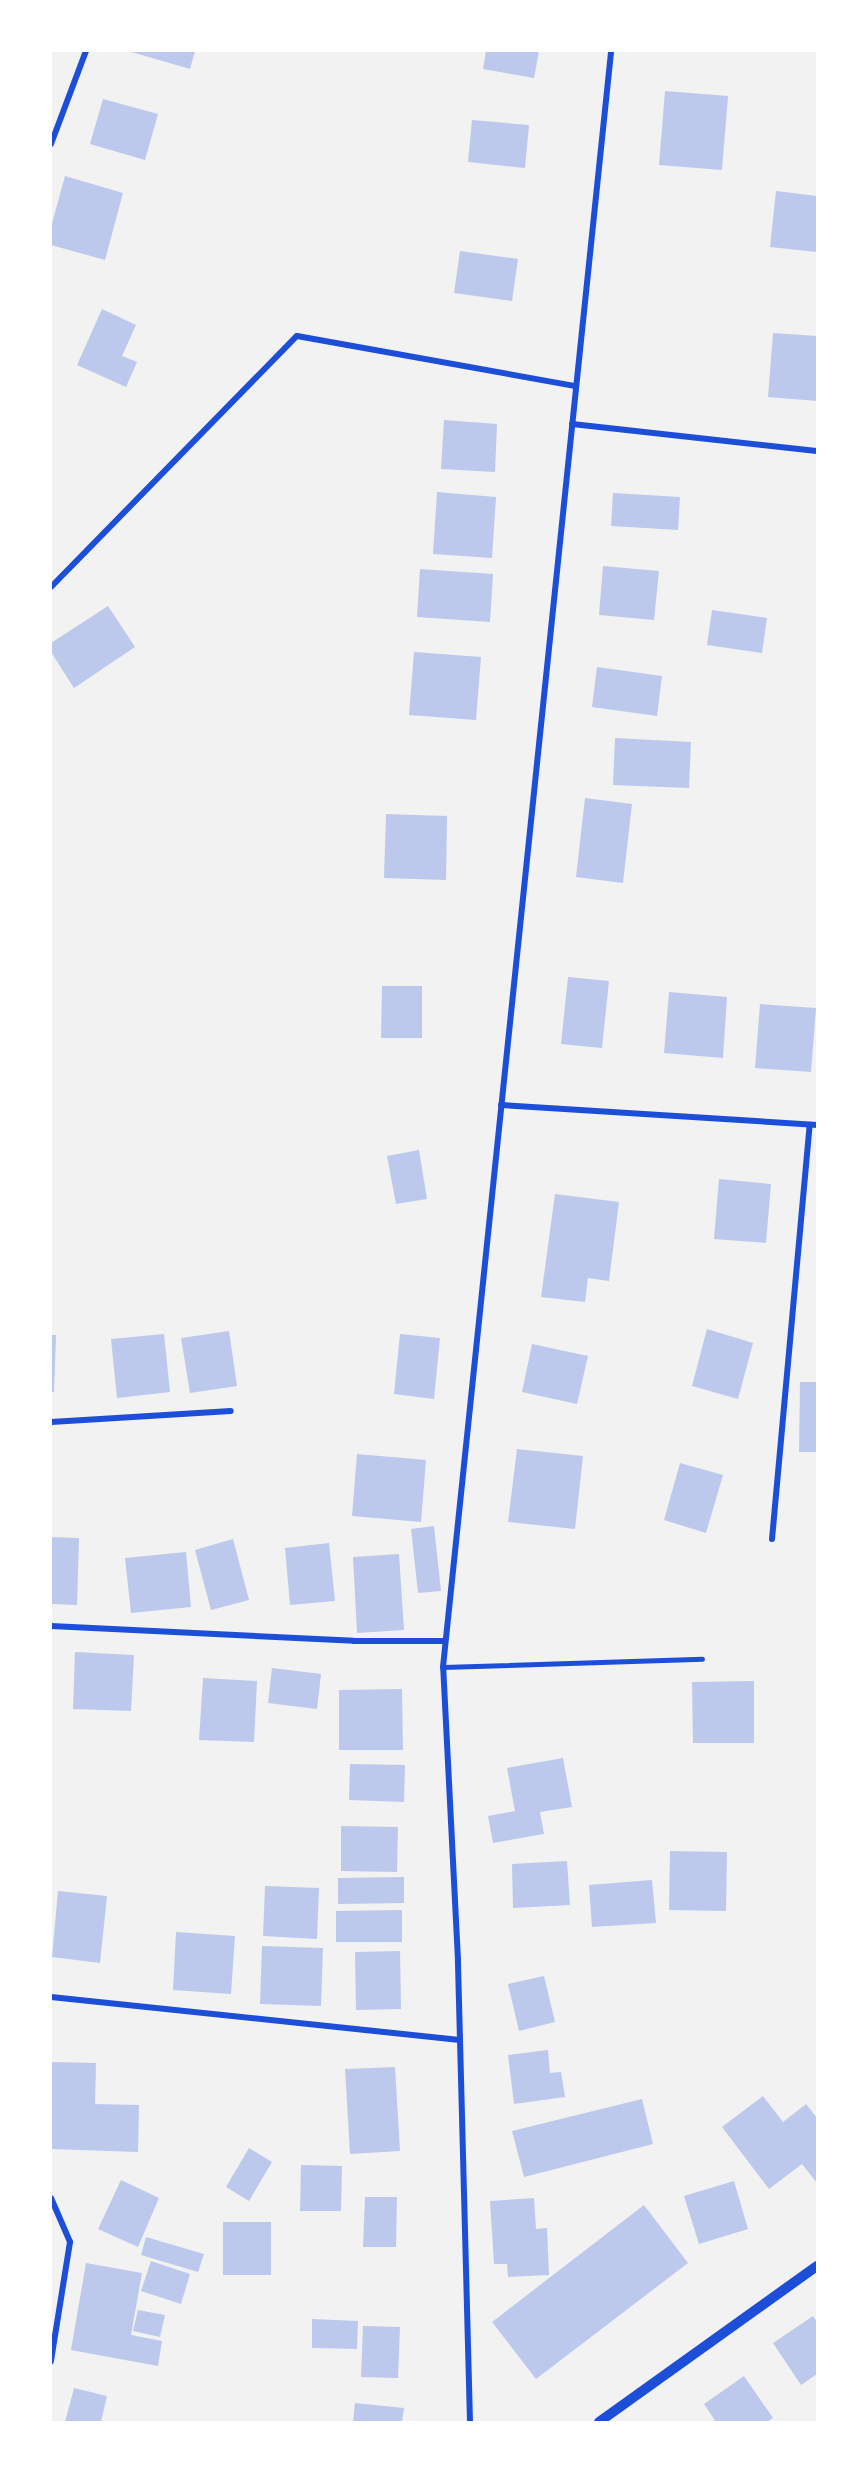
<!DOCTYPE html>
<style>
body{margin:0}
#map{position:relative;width:868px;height:2473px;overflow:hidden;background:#f2f2f2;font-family:Lato,sans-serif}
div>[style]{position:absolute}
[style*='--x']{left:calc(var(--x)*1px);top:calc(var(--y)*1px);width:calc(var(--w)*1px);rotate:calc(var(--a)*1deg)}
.building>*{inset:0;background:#bdc9ec}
.service>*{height:4.5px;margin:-2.25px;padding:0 2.25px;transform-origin:2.25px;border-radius:2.25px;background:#1d4ed8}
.minor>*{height:6px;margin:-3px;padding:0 3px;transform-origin:3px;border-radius:3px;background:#1d4ed8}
.tertiary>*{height:10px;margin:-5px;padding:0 5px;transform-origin:5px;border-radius:5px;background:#1d4ed8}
span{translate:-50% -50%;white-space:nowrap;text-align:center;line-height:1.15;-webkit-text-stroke:4.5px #fff;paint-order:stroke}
.frame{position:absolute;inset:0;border:52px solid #fff;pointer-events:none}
</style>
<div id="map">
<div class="building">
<div style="clip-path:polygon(128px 51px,195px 51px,190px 69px)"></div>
<div style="clip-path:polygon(486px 51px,539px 51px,534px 78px,483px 69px)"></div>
<div style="clip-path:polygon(665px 91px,728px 96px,722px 170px,659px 165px)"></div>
<div style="clip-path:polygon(103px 99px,158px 114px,145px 160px,90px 144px)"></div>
<div style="clip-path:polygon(472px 120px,529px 125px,525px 168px,468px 162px)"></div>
<div style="clip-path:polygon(65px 176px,123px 193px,105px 260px,51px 245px,51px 227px)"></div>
<div style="clip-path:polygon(776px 191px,817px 196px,817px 252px,770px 247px)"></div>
<div style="clip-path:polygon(460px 251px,518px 259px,512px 301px,454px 293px)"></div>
<div style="clip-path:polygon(102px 309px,136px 325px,122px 356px,137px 362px,126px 387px,77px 365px)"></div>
<div style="clip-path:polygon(773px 333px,817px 336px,817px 401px,768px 397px)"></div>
<div style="clip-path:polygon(444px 420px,497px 424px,495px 472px,441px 469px)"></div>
<div style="clip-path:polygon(437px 492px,496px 497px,492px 558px,433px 554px)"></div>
<div style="clip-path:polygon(613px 493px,680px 497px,678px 530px,611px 526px)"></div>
<div style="clip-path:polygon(603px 566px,659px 571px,654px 620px,599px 615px)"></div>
<div style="clip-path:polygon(420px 569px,493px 574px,490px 622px,417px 617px)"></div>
<div style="clip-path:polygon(108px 606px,135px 647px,74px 688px,51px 652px,51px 643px)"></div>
<div style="clip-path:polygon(712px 610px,767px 618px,762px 653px,707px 645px)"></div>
<div style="clip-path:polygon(414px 652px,481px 657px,476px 720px,409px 715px)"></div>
<div style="clip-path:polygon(597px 667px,662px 676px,657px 716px,592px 707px)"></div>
<div style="clip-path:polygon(615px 738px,691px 742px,689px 788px,613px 785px)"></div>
<div style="clip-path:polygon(585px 798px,632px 804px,623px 883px,576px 877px)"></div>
<div style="clip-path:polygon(386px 814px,447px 816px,446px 880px,384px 878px)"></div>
<div style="clip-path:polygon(568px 977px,609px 981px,602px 1048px,561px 1044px)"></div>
<div style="clip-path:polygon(382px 986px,422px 986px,422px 1038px,381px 1038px)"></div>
<div style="clip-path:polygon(669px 992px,727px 997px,723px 1058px,664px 1053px)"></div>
<div style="clip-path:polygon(760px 1004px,816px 1008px,811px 1072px,755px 1068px)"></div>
<div style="clip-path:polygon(419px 1150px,427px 1199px,396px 1204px,387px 1156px)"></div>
<div style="clip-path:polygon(719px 1179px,771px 1184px,766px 1243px,714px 1239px)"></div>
<div style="clip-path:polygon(555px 1194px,619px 1202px,609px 1281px,588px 1278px,585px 1302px,541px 1297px)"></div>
<div style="clip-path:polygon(707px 1329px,753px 1343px,738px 1399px,692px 1386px)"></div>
<div style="clip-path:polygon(229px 1331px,237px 1386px,190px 1393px,181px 1338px)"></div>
<div style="clip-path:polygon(164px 1334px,170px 1392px,117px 1398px,111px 1339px)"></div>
<div style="clip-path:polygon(400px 1334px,440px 1338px,434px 1399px,394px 1394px)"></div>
<div style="clip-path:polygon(51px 1335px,56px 1335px,54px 1392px,51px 1392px)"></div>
<div style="clip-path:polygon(532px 1344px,588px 1356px,577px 1404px,522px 1392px)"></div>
<div style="clip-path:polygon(800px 1382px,817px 1382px,817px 1452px,799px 1452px)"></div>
<div style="clip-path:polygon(517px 1449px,583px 1456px,575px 1529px,508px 1522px)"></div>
<div style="clip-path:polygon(357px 1454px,426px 1460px,421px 1522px,352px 1516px)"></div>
<div style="clip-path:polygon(680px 1463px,723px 1475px,706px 1533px,664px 1520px)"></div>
<div style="clip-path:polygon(434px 1526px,441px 1591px,418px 1593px,411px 1529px)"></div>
<div style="clip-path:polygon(51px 1537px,79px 1538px,77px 1605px,51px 1604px)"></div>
<div style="clip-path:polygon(233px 1539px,249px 1600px,211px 1610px,195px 1550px)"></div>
<div style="clip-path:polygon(329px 1543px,335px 1601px,290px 1605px,285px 1548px)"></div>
<div style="clip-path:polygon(186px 1552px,191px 1607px,131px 1613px,125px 1558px)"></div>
<div style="clip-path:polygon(399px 1554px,404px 1630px,357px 1633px,353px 1557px)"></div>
<div style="clip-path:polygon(75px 1652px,134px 1655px,131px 1711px,73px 1709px)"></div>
<div style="clip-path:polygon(272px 1668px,321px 1674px,317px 1709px,268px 1703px)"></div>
<div style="clip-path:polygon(203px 1678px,257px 1681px,254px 1742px,199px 1740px)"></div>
<div style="clip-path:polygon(754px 1681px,754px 1743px,693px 1743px,692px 1682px)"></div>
<div style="clip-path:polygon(402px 1689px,403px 1750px,339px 1750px,339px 1690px)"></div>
<div style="clip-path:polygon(563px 1758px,572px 1807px,540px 1812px,544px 1834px,493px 1843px,488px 1816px,515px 1811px,507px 1768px)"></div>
<div style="clip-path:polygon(350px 1764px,405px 1765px,404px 1802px,349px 1800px)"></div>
<div style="clip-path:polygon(341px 1826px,398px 1827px,397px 1872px,341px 1871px)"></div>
<div style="clip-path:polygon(670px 1851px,727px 1852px,726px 1911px,669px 1910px)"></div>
<div style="clip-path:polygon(567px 1861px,570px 1905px,513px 1908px,512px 1864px)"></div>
<div style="clip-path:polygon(404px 1877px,404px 1903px,338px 1904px,338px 1878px)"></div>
<div style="clip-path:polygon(652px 1880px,656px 1923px,592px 1927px,589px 1885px)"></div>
<div style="clip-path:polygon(265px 1886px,319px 1888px,317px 1939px,263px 1936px)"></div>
<div style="clip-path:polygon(58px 1891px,107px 1896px,100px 1963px,52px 1957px)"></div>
<div style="clip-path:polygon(402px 1910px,402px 1942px,336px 1942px,336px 1911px)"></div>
<div style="clip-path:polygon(176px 1932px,235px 1936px,231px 1994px,173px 1990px)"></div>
<div style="clip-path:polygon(262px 1946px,323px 1948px,321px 2006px,260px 2004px)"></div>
<div style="clip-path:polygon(400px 1951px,401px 2009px,356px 2010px,355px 1952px)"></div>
<div style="clip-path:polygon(544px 1976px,555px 2022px,519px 2031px,508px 1984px)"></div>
<div style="clip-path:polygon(548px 2050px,550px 2073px,561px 2072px,565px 2097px,514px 2104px,508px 2055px)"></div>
<div style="clip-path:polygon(51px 2062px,96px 2063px,95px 2104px,139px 2105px,138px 2152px,51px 2149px)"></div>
<div style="clip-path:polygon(395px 2067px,400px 2151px,350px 2154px,345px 2069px)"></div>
<div style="clip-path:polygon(763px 2096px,783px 2122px,806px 2104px,817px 2118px,817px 2183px,802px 2164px,769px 2189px,722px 2127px)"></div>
<div style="clip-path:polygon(642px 2099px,653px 2144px,524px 2177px,512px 2131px)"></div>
<div style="clip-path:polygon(249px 2148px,272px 2162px,249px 2201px,226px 2187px)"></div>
<div style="clip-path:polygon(301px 2165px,342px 2166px,341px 2211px,300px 2211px)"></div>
<div style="clip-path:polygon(121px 2180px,159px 2198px,138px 2247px,98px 2229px)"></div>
<div style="clip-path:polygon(734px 2181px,748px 2229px,699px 2244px,684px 2196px)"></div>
<div style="clip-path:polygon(365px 2197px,397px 2197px,396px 2247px,363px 2247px)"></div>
<div style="clip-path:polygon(534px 2198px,536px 2229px,547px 2228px,549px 2275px,508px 2277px,507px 2264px,494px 2264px,490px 2201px)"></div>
<div style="clip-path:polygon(644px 2205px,688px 2263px,536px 2379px,492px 2322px)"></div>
<div style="clip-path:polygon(223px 2222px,271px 2222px,271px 2275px,223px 2275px)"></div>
<div style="clip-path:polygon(146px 2237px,204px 2254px,198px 2272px,141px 2255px)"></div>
<div style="clip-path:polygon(151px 2261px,190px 2274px,181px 2304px,141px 2291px)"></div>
<div style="clip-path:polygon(86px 2263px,142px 2273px,131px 2335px,162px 2341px,158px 2366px,71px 2350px)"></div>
<div style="clip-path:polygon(138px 2310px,165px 2315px,160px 2337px,133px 2331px)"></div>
<div style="clip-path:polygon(813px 2316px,817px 2322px,817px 2374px,801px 2385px,773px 2343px)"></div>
<div style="clip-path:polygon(312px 2319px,358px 2321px,357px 2349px,312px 2348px)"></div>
<div style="clip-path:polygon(363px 2326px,400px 2327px,398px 2378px,361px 2377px)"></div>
<div style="clip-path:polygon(744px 2376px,773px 2418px,767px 2422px,716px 2422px,704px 2404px)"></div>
<div style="clip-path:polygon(74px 2388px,107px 2396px,101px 2422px,65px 2422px)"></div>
<div style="clip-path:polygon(355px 2403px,404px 2408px,402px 2422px,353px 2422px)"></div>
</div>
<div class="service">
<div style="--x:443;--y:1667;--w:259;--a:-1.8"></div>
</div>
<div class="minor">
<div style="--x:51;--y:144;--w:99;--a:-69.4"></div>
<div style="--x:572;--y:424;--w:246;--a:6.3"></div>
<div style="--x:51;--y:587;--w:351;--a:-45.6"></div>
<div style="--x:297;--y:336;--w:283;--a:10.2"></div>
<div style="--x:501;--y:1105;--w:317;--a:3.6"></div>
<div style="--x:51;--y:1422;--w:180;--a:-3.5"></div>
<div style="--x:772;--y:1539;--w:416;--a:-84.8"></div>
<div style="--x:51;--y:1626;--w:303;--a:2.8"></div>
<div style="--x:354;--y:1641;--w:91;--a:0"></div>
<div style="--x:51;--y:1997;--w:411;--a:6"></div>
<div style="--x:51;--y:2198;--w:48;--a:66.6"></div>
<div style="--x:70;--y:2242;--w:121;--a:99.1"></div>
<div style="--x:470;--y:2422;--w:462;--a:-91.5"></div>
<div style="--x:458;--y:1960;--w:293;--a:-92.9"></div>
<div style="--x:443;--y:1667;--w:1625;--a:-84.06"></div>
</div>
<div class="tertiary">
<div style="--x:599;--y:2422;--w:268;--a:-35.6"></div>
</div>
<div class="frame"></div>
</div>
